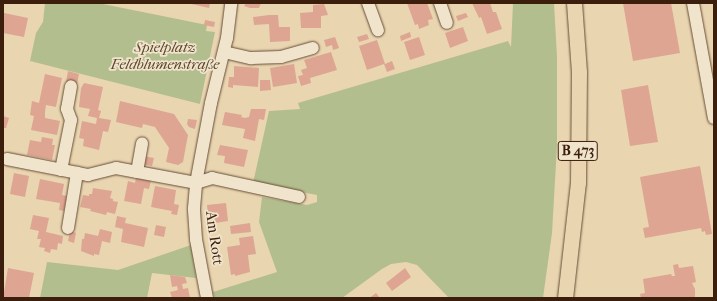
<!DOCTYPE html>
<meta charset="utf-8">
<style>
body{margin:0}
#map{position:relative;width:717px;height:301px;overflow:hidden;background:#e9d5b0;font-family:"IM FELL French Canon",serif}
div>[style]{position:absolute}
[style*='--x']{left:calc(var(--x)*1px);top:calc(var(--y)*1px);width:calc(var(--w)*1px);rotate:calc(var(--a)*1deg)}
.green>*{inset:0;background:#b3be8e}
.building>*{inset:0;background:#dea592}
.roads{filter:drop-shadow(0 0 1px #674c36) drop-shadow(0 0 1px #674c36)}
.minor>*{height:12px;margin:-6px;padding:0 6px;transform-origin:6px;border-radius:6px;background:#f1e4cc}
.major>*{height:15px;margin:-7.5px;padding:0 7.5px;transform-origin:7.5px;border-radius:7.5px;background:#e9d5b0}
span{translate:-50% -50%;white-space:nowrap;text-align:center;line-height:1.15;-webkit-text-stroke:3.5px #f1e4cc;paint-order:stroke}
.shield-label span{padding:1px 3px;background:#f1e4cc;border:1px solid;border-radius:3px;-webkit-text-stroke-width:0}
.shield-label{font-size:14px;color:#3c1e0d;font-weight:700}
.park-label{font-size:15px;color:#5a462d;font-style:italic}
.street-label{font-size:15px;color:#3c1e0d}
.frame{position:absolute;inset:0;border:4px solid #3c1e0d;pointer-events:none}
</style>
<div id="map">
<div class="green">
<div style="clip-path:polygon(45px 3px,98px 3px,207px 25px,206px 31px,215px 32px,200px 104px,30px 61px,36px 33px,43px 22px)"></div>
<div style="clip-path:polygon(513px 3px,554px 3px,557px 57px,557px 146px,552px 233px,543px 298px,449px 298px,417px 265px,406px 262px,391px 264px,382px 269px,342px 298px,215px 298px,213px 292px,277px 272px,259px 222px,262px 197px,307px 205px,317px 202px,317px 195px,253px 183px,269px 111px,300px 109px,298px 103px,508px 41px,511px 47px)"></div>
<div style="clip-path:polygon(191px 245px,196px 278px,152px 273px,147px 298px,40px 298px,47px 262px,118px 270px)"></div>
</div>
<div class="building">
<div style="clip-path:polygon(187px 3px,210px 3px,209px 8px)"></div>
<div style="clip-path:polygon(246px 3px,261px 3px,259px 8px,250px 8px,244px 6px)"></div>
<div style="clip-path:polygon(407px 3px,427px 3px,433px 19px,428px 20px,429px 25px,419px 29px,418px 24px,415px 25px)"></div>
<div style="clip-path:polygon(472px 3px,490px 3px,493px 12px,496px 12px,502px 29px,487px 34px,481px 17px,479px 18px)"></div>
<div style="clip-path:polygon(623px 3px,671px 3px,680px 53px,633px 61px)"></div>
<div style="clip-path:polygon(324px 4px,328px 15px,321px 16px,321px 28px,301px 28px,300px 13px,313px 12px,313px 5px)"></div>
<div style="clip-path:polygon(4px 13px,28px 18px,24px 37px,3px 33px)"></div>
<div style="clip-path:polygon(466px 13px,468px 17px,458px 21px,456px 16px)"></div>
<div style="clip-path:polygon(269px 15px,278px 15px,279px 27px,290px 27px,290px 41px,270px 42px,269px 24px,254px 25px,253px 17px)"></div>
<div style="clip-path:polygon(205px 20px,215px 22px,214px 27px,204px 25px)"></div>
<div style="clip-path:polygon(463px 27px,468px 41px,450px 48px,445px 33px)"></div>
<div style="clip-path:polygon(410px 32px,411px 37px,401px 41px,400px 36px)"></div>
<div style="clip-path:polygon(367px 34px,369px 39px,359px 42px,357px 37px)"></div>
<div style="clip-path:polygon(335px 37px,339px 48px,333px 50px,332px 45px,326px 47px,324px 40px)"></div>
<div style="clip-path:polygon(419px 37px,425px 55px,410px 60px,404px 42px)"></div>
<div style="clip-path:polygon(377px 40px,385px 64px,392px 61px,395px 69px,387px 72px,384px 64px,367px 70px,359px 46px)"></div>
<div style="clip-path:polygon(331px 52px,337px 70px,310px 78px,311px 83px,301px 86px,298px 76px,303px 75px,301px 70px,307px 68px,304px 60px)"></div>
<div style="clip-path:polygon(294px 64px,297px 83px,273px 87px,270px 68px)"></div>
<div style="clip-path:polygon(234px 66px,259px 68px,258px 87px,233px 85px,233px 88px,228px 87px,229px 77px,234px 77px)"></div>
<div style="clip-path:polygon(68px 71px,79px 74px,77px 84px,66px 82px)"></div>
<div style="clip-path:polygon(45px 74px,62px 78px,56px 107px,46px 105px,45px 112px,45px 118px,60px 121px,57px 135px,31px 130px,34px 116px,30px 115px,32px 101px,39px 103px)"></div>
<div style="clip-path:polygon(260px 80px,270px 80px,271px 90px,260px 91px)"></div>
<div style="clip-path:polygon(84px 83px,103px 87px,98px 110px,101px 111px,99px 118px,111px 120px,108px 132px,103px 131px,99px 150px,83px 146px,84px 139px,79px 138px,82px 121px,96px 124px,97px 118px,88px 116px,90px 109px,79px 107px,81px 88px)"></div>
<div style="clip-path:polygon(648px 85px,658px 142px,630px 146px,621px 90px)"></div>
<div style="clip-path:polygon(120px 101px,174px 114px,188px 135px,183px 162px,178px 165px,166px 162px,169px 148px,155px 127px,143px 124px,142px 128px,116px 122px)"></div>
<div style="clip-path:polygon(251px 109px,266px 109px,264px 120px,259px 119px,255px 141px,243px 138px,245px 129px,222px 125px,225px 112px,242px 115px,241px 117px,245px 118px,249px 117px)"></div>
<div style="clip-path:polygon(3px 116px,9px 118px,6px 128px,3px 128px)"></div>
<div style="clip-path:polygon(188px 119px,197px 120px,195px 129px,189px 127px,187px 124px)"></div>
<div style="clip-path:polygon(42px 137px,53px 139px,52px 145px,55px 145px,52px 160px,27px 155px,30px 140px,41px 142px)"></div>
<div style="clip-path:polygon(220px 145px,248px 150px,244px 167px,224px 163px,225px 156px,217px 155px)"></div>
<div style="clip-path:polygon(143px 156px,154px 158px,152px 166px,141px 164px)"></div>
<div style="clip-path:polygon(700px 166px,712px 234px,706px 235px,705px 231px,702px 232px,701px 228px,645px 238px,643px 228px,649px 227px,640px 177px)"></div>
<div style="clip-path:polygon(14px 173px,29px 176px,25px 197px,10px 194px)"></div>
<div style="clip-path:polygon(136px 177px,151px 180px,149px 189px,144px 188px,141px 204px,124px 201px,128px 181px,135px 183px)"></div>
<div style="clip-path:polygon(40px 179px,64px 184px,62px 195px,67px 196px,64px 211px,59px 210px,60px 203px,36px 199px)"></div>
<div style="clip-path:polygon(155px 186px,176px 190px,174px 204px,179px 205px,177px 215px,171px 214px,172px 211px,151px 207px)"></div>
<div style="clip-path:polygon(93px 188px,112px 191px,110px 198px,113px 199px,113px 201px,118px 202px,115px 214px,107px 212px,106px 215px,90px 211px,91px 209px,80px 207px,83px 195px,89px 196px,89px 194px,92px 194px)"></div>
<div style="clip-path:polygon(226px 203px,228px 221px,209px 224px,207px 205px)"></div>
<div style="clip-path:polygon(33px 215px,49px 218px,46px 232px,63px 236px,62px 244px,58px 243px,57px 250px,51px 249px,50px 253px,44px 251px,45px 248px,39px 247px,41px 239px,37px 239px,39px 231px,30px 229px)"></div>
<div style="clip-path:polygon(117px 216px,126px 218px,125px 223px,148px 228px,144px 247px,121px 242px,123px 229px,115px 227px)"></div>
<div style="clip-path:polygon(250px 223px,251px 232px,231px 234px,230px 226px)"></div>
<div style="clip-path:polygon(156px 225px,166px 227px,164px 237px,154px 235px)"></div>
<div style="clip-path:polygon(100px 229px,112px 232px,110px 243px,102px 241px,99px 255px,94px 254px,94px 256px,81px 251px,82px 239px,84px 239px,85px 233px,98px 236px)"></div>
<div style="clip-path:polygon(70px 231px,76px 233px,74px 243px,68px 241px)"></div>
<div style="clip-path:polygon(253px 236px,256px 254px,248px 255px,250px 272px,235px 276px,235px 274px,231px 275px,227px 247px,240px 245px,239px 238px)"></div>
<div style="clip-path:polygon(678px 264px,679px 268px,693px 266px,696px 282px,692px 283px,695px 289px,695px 298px,641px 298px,640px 294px,645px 293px,643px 279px,671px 274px,672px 276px,675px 276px,673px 265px)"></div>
<div style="clip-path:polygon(8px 268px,34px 273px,29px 298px,3px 298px)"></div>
<div style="clip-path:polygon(405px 268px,411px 277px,392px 291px,386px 283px)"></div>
<div style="clip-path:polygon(170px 275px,185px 277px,187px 283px,182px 284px,183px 289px,188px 288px,190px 298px,172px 298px,170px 292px,178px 290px,177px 286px,172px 287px)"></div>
<div style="clip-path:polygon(376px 293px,380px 298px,369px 298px,372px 296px)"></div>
</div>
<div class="roads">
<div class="minor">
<div style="--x:368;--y:3;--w:29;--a:70"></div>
<div style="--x:440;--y:3;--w:21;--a:71"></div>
<div style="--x:693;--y:3;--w:117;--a:79.7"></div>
<div style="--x:224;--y:52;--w:28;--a:13"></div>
<div style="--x:251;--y:58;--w:30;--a:-2"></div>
<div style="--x:281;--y:57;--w:33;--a:-16"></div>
<div style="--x:7;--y:159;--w:83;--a:11.2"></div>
<div style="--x:88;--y:175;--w:29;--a:-14"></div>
<div style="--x:116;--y:168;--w:81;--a:10.6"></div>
<div style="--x:196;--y:183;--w:17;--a:-17"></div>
<div style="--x:212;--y:178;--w:89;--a:12.3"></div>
<div style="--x:61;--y:170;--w:51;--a:-78.7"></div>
<div style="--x:71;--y:120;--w:12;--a:-110"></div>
<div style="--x:67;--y:109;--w:23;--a:-80"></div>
<div style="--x:137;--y:172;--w:29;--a:-80"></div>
<div style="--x:68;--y:228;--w:56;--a:-80.7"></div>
<div style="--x:207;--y:298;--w:60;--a:-100.6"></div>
<div style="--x:196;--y:239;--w:31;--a:-94"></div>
<div style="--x:194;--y:208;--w:25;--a:-85"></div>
<div style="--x:196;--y:183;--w:81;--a:-79.4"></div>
<div style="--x:211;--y:103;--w:67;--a:-76.2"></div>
<div style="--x:227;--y:38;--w:35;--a:-83"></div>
</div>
<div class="major">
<div style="--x:565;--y:298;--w:116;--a:-83.6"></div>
<div style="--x:578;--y:183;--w:111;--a:-89.5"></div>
<div style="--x:579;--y:72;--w:69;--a:-94.1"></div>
</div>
</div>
<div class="shield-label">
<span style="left:578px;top:151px">B 473</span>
</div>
<div class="park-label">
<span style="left:165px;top:56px">Spielplatz<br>Feldblumenstraße</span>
</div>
<div class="street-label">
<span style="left:214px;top:238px;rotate:82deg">Am Rott</span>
</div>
<div class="frame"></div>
</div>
